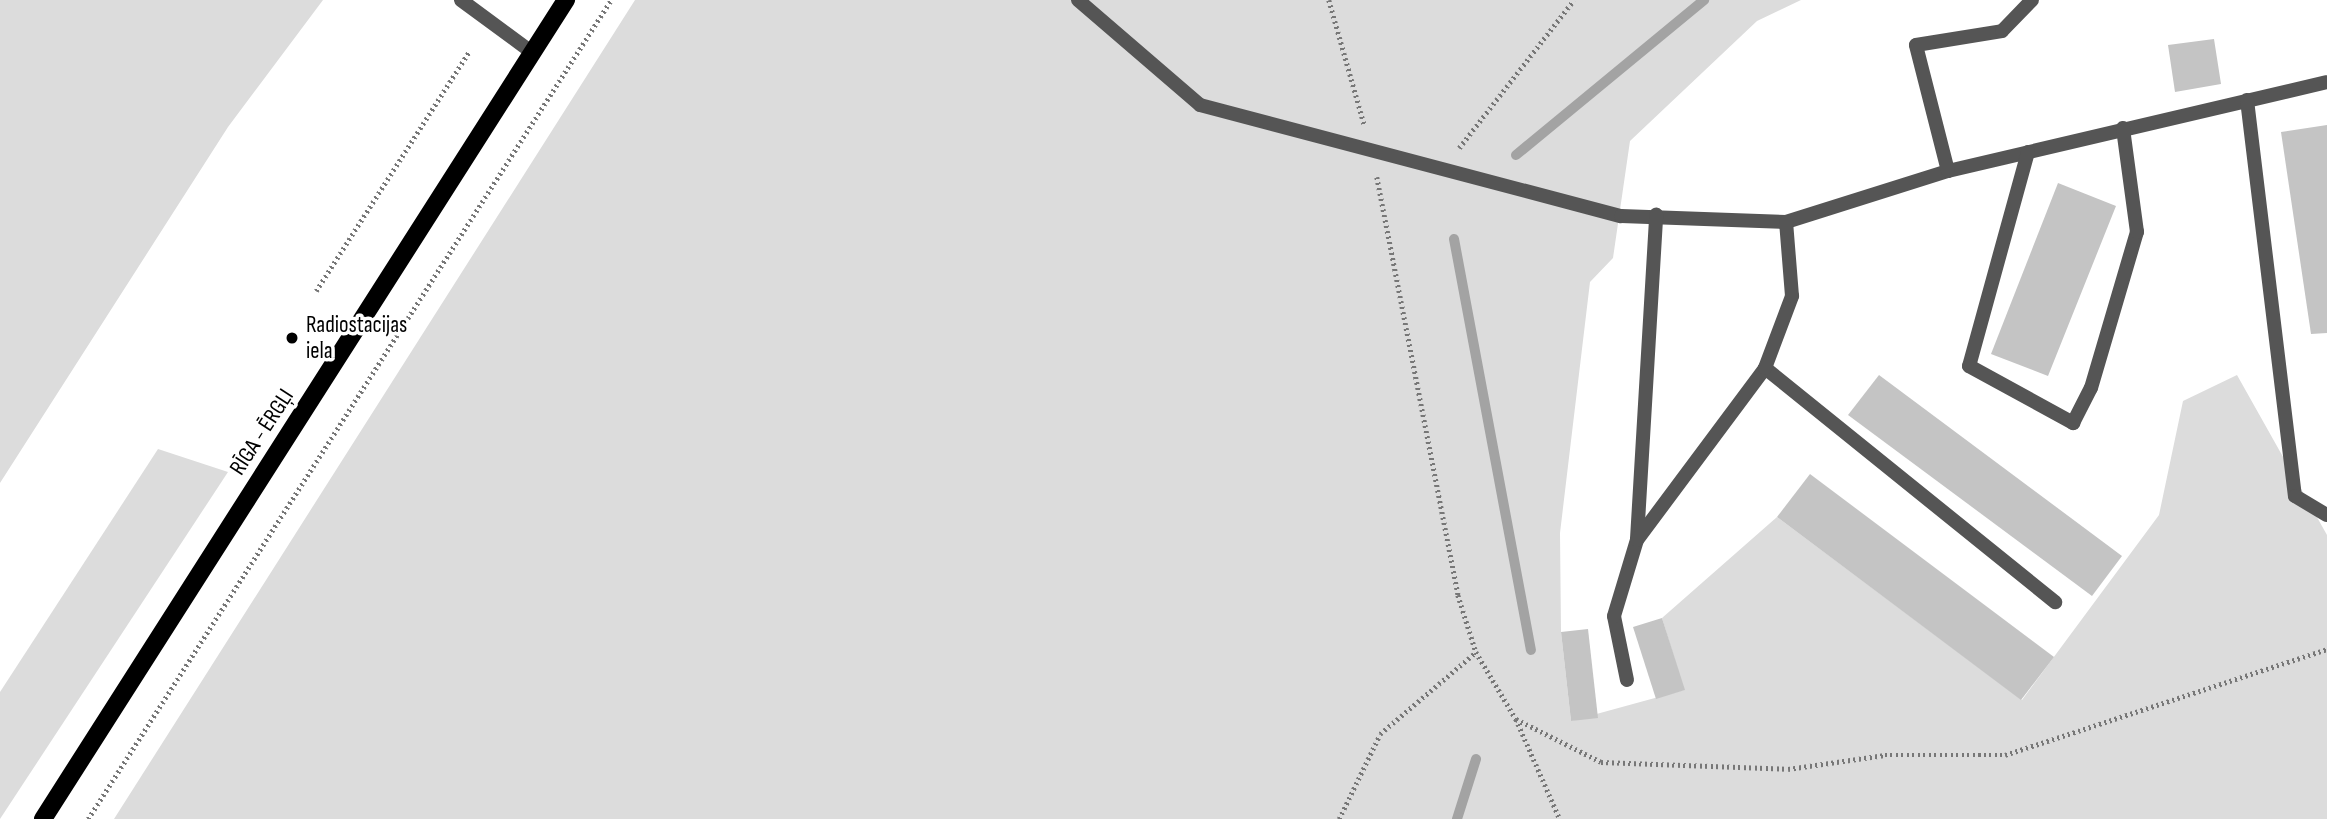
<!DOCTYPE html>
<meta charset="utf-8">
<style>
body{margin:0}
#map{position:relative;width:2327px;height:819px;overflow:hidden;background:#fff;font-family:"Sofia Sans Condensed",sans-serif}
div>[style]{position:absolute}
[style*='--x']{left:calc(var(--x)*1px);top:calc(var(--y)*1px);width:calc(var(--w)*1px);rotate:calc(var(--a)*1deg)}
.green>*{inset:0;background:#dcdcdc}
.stream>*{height:10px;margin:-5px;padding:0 5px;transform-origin:5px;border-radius:5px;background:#a3a3a3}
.building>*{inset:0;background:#c4c4c4}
.path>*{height:4.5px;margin-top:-2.25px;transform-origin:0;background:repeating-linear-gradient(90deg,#777 0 2px,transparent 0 5.5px)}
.service>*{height:14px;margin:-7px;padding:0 7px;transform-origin:7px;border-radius:7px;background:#555}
.minor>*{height:14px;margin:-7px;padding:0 7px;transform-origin:7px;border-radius:7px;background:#555}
.primary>*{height:18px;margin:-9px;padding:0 9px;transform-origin:9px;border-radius:9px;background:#000}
.dots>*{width:19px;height:19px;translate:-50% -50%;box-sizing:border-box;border:4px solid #fff;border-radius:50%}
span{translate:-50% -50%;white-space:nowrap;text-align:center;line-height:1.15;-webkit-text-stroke:7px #fff;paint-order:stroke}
.poi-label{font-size:23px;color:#000}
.left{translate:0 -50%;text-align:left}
.street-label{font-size:23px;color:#000}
</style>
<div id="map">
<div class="green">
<div style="clip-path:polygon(0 0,323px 0,228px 127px,0 483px)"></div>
<div style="clip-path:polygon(635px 0,1801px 0,1757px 21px,1630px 141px,1613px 258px,1590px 282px,1560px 533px,1561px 632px,1571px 721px,1684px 690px,1662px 618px,1777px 517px,2022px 700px,2159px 515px,2183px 401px,2237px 375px,2327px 535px,2327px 819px,114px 819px)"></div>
<div style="clip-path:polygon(158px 449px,228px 472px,0 819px,0 692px)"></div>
</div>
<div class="stream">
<div style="--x:1516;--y:155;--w:244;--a:-39.5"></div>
<div style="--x:1454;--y:239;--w:418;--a:79.4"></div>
<div style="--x:1457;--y:819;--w:63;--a:-72.4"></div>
</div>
<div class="building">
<div style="clip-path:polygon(2214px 39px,2221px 84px,2175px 92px,2168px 45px)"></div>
<div style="clip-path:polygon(2327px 125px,2327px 333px,2311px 334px,2281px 132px)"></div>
<div style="clip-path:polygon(2058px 183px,2116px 206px,2048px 376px,1991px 354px)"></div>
<div style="clip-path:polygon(1879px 375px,2122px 556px,2092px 596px,1848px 415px)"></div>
<div style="clip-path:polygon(1810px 474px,2054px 657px,2021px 700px,1777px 517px)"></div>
<div style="clip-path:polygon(1662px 618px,1685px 690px,1656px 699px,1633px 627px)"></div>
<div style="clip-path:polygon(1588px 629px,1598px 718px,1571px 721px,1561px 632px)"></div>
</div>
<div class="path">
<div style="--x:1329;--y:0;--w:129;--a:74.2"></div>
<div style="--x:1459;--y:148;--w:187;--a:-52.2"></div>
<div style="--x:1377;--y:177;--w:426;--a:79"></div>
<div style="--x:1458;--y:595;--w:60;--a:72.5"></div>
<div style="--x:1476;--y:652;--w:78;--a:59.2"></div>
<div style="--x:1516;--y:719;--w:109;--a:66.3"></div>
<div style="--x:316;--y:291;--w:284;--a:-57.4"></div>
<div style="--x:1516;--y:719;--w:95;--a:26.8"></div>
<div style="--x:1601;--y:762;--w:187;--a:2.1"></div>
<div style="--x:1788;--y:769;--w:98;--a:-8.2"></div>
<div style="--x:1885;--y:755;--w:120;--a:0"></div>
<div style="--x:2005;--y:755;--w:339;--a:-18.2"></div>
<div style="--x:88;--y:819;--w:972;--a:-57.44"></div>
<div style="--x:1339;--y:819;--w:94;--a:-64.2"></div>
<div style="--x:1380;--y:734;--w:126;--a:-40.5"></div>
</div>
<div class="service">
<div style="--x:1078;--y:0;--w:161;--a:40.7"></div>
<div style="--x:1200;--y:105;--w:435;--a:14.8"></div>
<div style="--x:1621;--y:216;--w:165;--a:2.1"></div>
<div style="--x:1786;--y:222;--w:170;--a:-17.5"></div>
<div style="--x:1948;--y:171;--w:389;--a:-13.2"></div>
<div style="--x:2247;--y:100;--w:399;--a:83.1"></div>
<div style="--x:2295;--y:496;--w:37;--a:31"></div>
<div style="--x:2028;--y:152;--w:222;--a:105.4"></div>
<div style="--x:1969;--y:366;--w:119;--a:28.7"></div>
<div style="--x:2073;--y:423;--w:39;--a:-63"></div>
<div style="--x:2091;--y:388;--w:163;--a:-73.6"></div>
<div style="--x:2137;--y:232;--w:105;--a:-97.7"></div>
<div style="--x:1948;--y:171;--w:130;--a:-104.3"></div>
<div style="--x:1916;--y:45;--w:87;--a:-9.2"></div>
<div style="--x:2002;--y:31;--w:43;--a:-45.9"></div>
<div style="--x:1765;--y:368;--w:373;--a:38.9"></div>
<div style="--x:1637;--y:539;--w:325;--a:-86.6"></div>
<div style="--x:1627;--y:680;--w:65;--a:-101.5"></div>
<div style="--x:1614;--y:616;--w:79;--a:-73.2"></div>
<div style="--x:1637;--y:540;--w:214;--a:-53.3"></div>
<div style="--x:1765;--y:368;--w:77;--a:-69.4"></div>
<div style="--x:1792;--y:296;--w:74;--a:-94.6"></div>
</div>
<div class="minor">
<div style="--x:461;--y:0;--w:89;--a:36.4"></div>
</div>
<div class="primary">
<div style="--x:43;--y:819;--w:972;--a:-57.44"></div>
</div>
<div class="dots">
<div style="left:292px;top:338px;background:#000"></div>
</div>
<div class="poi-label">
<span class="left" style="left:306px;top:338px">Radiostacijas<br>iela</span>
</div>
<div class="street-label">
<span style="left:262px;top:432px;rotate:-57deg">RĪGA - ĒRGĻI</span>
</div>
</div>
